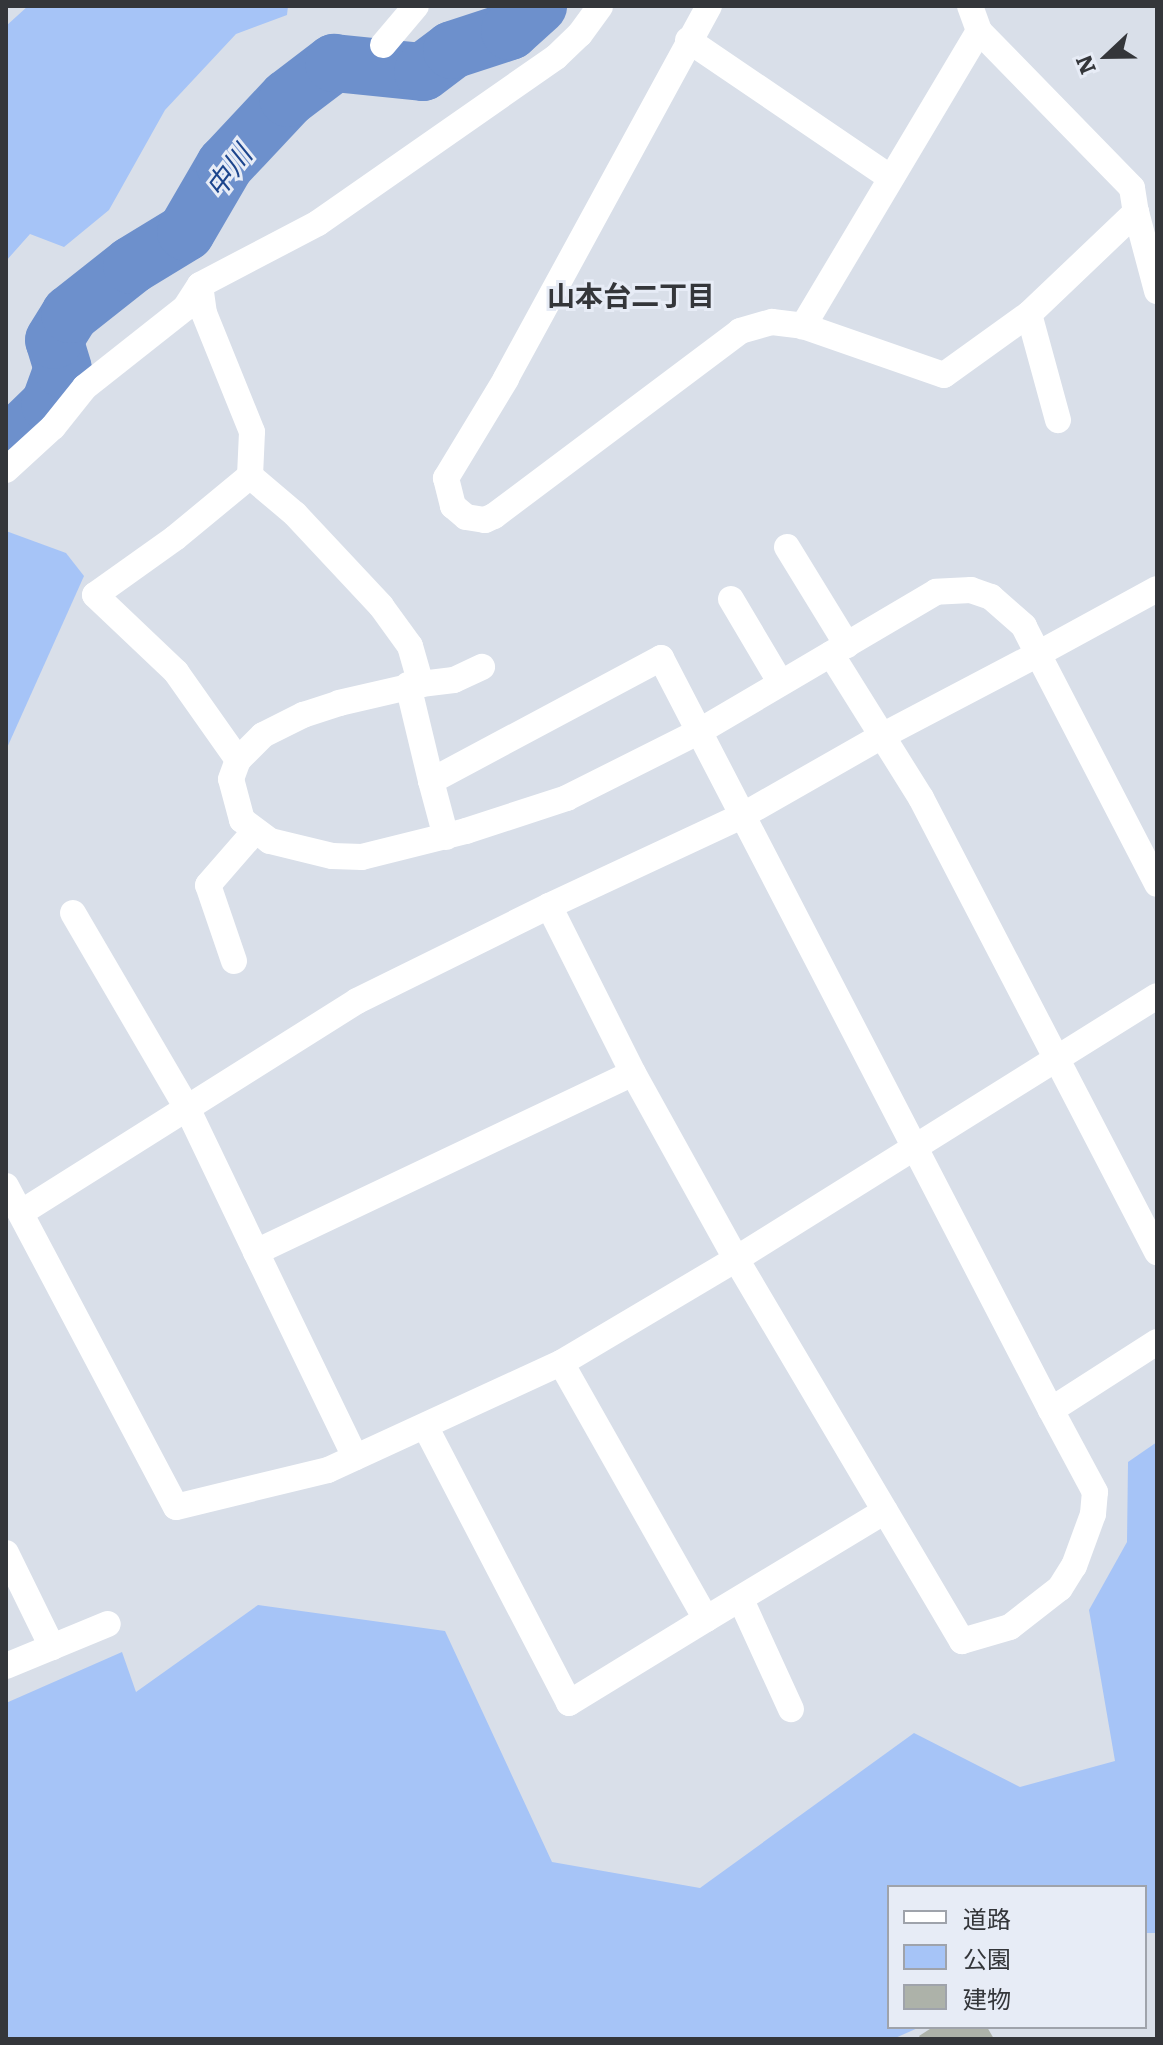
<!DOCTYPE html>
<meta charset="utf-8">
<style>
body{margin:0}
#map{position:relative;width:1163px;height:2045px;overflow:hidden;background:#d9dfe9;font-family:Literata,"Noto Sans JP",serif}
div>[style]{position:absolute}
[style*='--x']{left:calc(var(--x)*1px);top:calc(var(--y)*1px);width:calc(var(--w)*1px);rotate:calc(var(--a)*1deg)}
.green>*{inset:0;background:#a6c4f7}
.river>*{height:58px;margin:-29px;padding:0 29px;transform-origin:29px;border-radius:29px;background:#6d90cc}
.building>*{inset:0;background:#adb2a9}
.street>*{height:26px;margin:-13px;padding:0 13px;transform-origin:13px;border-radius:13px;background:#fff}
span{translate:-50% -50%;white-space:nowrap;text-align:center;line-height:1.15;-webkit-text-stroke:6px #e7ecf6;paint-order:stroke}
.water-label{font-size:28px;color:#1c458d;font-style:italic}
.neighbourhood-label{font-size:28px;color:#34363a;font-weight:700}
.frame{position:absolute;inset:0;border:8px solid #34363a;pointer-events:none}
.legend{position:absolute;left:887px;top:1885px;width:260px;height:144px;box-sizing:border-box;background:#e7ecf6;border:2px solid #9fa3ab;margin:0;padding:10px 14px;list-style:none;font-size:24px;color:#34363a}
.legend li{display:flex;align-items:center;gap:16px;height:40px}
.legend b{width:40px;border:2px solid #9fa3ab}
.north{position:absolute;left:1067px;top:16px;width:80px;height:80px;-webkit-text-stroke:6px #e7ecf6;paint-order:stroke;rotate:248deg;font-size:22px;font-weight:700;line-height:32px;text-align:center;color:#34363a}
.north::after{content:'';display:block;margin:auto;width:28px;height:36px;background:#34363a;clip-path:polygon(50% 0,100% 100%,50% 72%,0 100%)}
</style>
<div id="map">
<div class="green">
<div style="clip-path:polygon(28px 6px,288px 6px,287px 15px,236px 34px,165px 110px,109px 210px,64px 247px,30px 234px,6px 261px,6px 26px)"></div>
<div style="clip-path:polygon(6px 531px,66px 553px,84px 576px,6px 750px)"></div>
<div style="clip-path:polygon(1157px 1442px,1157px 1933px,1145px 1933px,1145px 1887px,889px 1887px,889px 2027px,920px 2027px,893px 2039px,6px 2039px,6px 1703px,122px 1652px,136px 1692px,258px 1605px,445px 1631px,552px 1862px,700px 1888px,914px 1733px,1020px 1787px,1115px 1761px,1089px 1610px,1127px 1542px,1128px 1462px)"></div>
</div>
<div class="river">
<div style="--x:6;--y:447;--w:62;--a:-44.3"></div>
<div style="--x:50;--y:404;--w:37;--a:-70"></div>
<div style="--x:63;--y:369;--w:30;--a:-107"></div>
<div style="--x:54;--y:340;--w:31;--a:-58"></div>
<div style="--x:70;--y:314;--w:79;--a:-38.3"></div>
<div style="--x:132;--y:265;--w:63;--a:-31.4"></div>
<div style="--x:186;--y:232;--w:78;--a:-59.8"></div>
<div style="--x:225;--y:165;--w:92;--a:-46.8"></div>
<div style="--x:288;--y:98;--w:58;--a:-37.3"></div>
<div style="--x:334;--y:63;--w:89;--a:5.8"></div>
<div style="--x:423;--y:72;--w:36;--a:-37"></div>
<div style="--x:452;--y:50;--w:61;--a:-18.1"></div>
<div style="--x:510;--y:31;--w:38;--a:-42"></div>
</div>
<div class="building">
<div style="clip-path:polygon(933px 2027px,987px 2027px,994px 2039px,921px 2039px,919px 2036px)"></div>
</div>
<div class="street">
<div style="--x:709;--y:6;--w:425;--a:118.6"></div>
<div style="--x:506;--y:379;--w:116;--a:121.2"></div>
<div style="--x:446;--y:478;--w:29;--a:76"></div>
<div style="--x:453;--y:506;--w:17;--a:40"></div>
<div style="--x:466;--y:517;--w:19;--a:9"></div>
<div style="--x:485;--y:520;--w:10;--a:-24"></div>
<div style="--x:494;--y:516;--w:308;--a:-36.9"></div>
<div style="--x:740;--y:331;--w:33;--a:-16"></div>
<div style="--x:772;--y:322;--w:31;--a:7"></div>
<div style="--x:970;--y:6;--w:27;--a:70"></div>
<div style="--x:979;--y:31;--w:219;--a:45.7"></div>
<div style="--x:1132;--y:188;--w:24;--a:81"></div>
<div style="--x:979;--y:31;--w:344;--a:120.8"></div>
<div style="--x:803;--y:326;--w:149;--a:19.2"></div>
<div style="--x:944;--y:375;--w:105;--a:-35.7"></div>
<div style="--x:1029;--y:314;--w:148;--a:-43.6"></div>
<div style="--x:1136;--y:212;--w:82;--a:75.1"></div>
<div style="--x:688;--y:40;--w:245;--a:34.2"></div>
<div style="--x:383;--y:45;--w:51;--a:-49.8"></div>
<div style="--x:200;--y:285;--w:28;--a:82"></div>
<div style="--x:204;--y:313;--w:128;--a:68"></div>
<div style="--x:252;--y:432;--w:44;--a:92.6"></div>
<div style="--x:250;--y:476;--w:97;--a:140.4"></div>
<div style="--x:175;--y:538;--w:98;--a:144.5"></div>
<div style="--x:95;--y:595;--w:112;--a:43.5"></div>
<div style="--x:176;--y:672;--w:108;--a:54.8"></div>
<div style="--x:1029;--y:314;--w:110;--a:74.7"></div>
<div style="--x:6;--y:470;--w:64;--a:-42.5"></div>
<div style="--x:53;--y:427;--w:51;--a:-51.3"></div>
<div style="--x:85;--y:387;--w:127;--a:-38.3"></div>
<div style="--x:185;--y:308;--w:27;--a:-57"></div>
<div style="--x:200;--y:285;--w:133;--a:-27.7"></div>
<div style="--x:318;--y:223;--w:290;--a:-34.9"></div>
<div style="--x:556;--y:57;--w:33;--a:-44"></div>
<div style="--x:580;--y:34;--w:34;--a:-54"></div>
<div style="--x:250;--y:476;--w:59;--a:40.2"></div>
<div style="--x:295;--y:514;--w:126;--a:46.9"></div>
<div style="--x:381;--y:606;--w:49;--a:54.1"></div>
<div style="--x:410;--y:646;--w:40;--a:74"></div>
<div style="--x:421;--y:684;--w:33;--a:-7"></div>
<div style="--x:454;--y:680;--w:31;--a:-25"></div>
<div style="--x:787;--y:547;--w:115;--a:58.5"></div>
<div style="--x:1157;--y:589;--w:136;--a:151.4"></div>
<div style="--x:1038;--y:654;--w:259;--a:62.6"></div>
<div style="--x:731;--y:599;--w:96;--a:59.4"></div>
<div style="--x:831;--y:654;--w:170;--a:58"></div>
<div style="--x:921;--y:798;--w:512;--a:62.53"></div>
<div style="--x:408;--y:685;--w:99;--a:76.5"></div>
<div style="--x:446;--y:837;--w:58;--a:-105"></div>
<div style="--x:431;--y:781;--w:261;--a:-28.1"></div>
<div style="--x:661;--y:658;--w:847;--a:62.59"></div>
<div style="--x:73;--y:913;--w:228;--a:59.7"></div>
<div style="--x:188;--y:1110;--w:157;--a:64.4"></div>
<div style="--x:256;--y:1252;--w:417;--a:-25.4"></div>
<div style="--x:633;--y:1073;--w:187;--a:-116.7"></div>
<div style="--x:549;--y:906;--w:211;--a:-25"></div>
<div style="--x:740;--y:817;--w:161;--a:-29.7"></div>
<div style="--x:880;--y:737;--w:178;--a:-27.7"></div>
<div style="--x:1038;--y:654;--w:31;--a:-117"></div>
<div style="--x:1024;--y:626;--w:44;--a:-138.7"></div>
<div style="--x:991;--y:597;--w:21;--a:-161"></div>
<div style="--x:971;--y:590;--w:35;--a:177"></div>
<div style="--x:936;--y:592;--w:274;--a:149.5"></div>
<div style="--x:700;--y:731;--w:149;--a:153.3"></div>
<div style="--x:567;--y:798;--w:106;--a:161.9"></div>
<div style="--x:466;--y:831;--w:107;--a:166"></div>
<div style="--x:362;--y:857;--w:30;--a:-178"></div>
<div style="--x:332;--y:856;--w:64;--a:-166.4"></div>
<div style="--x:270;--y:841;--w:35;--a:-143"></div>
<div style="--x:242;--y:820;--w:42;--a:-105"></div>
<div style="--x:231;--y:779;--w:20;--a:-70"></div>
<div style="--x:238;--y:760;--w:35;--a:-45"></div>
<div style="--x:263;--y:735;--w:45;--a:-26.6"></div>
<div style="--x:303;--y:715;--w:38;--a:-18"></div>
<div style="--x:339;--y:703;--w:84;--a:-13"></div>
<div style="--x:234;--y:961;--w:80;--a:-108.9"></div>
<div style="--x:208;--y:885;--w:70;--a:-49"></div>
<div style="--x:633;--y:1073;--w:213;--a:61"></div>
<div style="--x:736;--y:1259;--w:444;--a:59.4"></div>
<div style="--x:962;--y:1641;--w:50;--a:-16.3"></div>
<div style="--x:1010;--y:1627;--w:63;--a:-38"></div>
<div style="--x:1060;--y:1588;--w:26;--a:-58"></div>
<div style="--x:1074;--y:1566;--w:55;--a:-69.9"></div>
<div style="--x:1093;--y:1514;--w:22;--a:-85"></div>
<div style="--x:1095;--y:1492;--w:93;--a:-118.2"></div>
<div style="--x:1051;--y:1410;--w:126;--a:-32.7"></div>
<div style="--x:6;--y:1186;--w:363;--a:62.1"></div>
<div style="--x:176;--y:1507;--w:156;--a:-13.7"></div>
<div style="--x:328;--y:1470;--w:256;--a:-24.7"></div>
<div style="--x:22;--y:1212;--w:396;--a:-32.2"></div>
<div style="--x:357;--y:1001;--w:214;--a:-26.3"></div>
<div style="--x:256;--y:1252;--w:228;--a:64.2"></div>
<div style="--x:425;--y:1426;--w:312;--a:62.5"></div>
<div style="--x:569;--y:1703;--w:161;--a:-31.5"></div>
<div style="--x:706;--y:1619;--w:294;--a:-119.5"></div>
<div style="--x:561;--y:1363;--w:204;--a:-30.7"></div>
<div style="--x:736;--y:1259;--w:496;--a:-32"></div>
<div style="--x:6;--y:1553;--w:105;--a:63.9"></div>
<div style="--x:741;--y:1600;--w:120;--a:65.4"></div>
<div style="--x:706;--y:1619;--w:209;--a:-31.1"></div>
<div style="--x:6;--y:1666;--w:110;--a:-22.4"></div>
</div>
<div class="water-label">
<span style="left:227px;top:170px;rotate:-53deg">中川</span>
</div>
<div class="neighbourhood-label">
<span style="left:631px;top:294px">山本台二丁目</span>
</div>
<div class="frame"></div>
<ul class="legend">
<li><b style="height:10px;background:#fff"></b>道路</li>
<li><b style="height:22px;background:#a6c4f7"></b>公園</li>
<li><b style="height:22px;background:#adb2a9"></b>建物</li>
</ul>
<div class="north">N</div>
</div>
